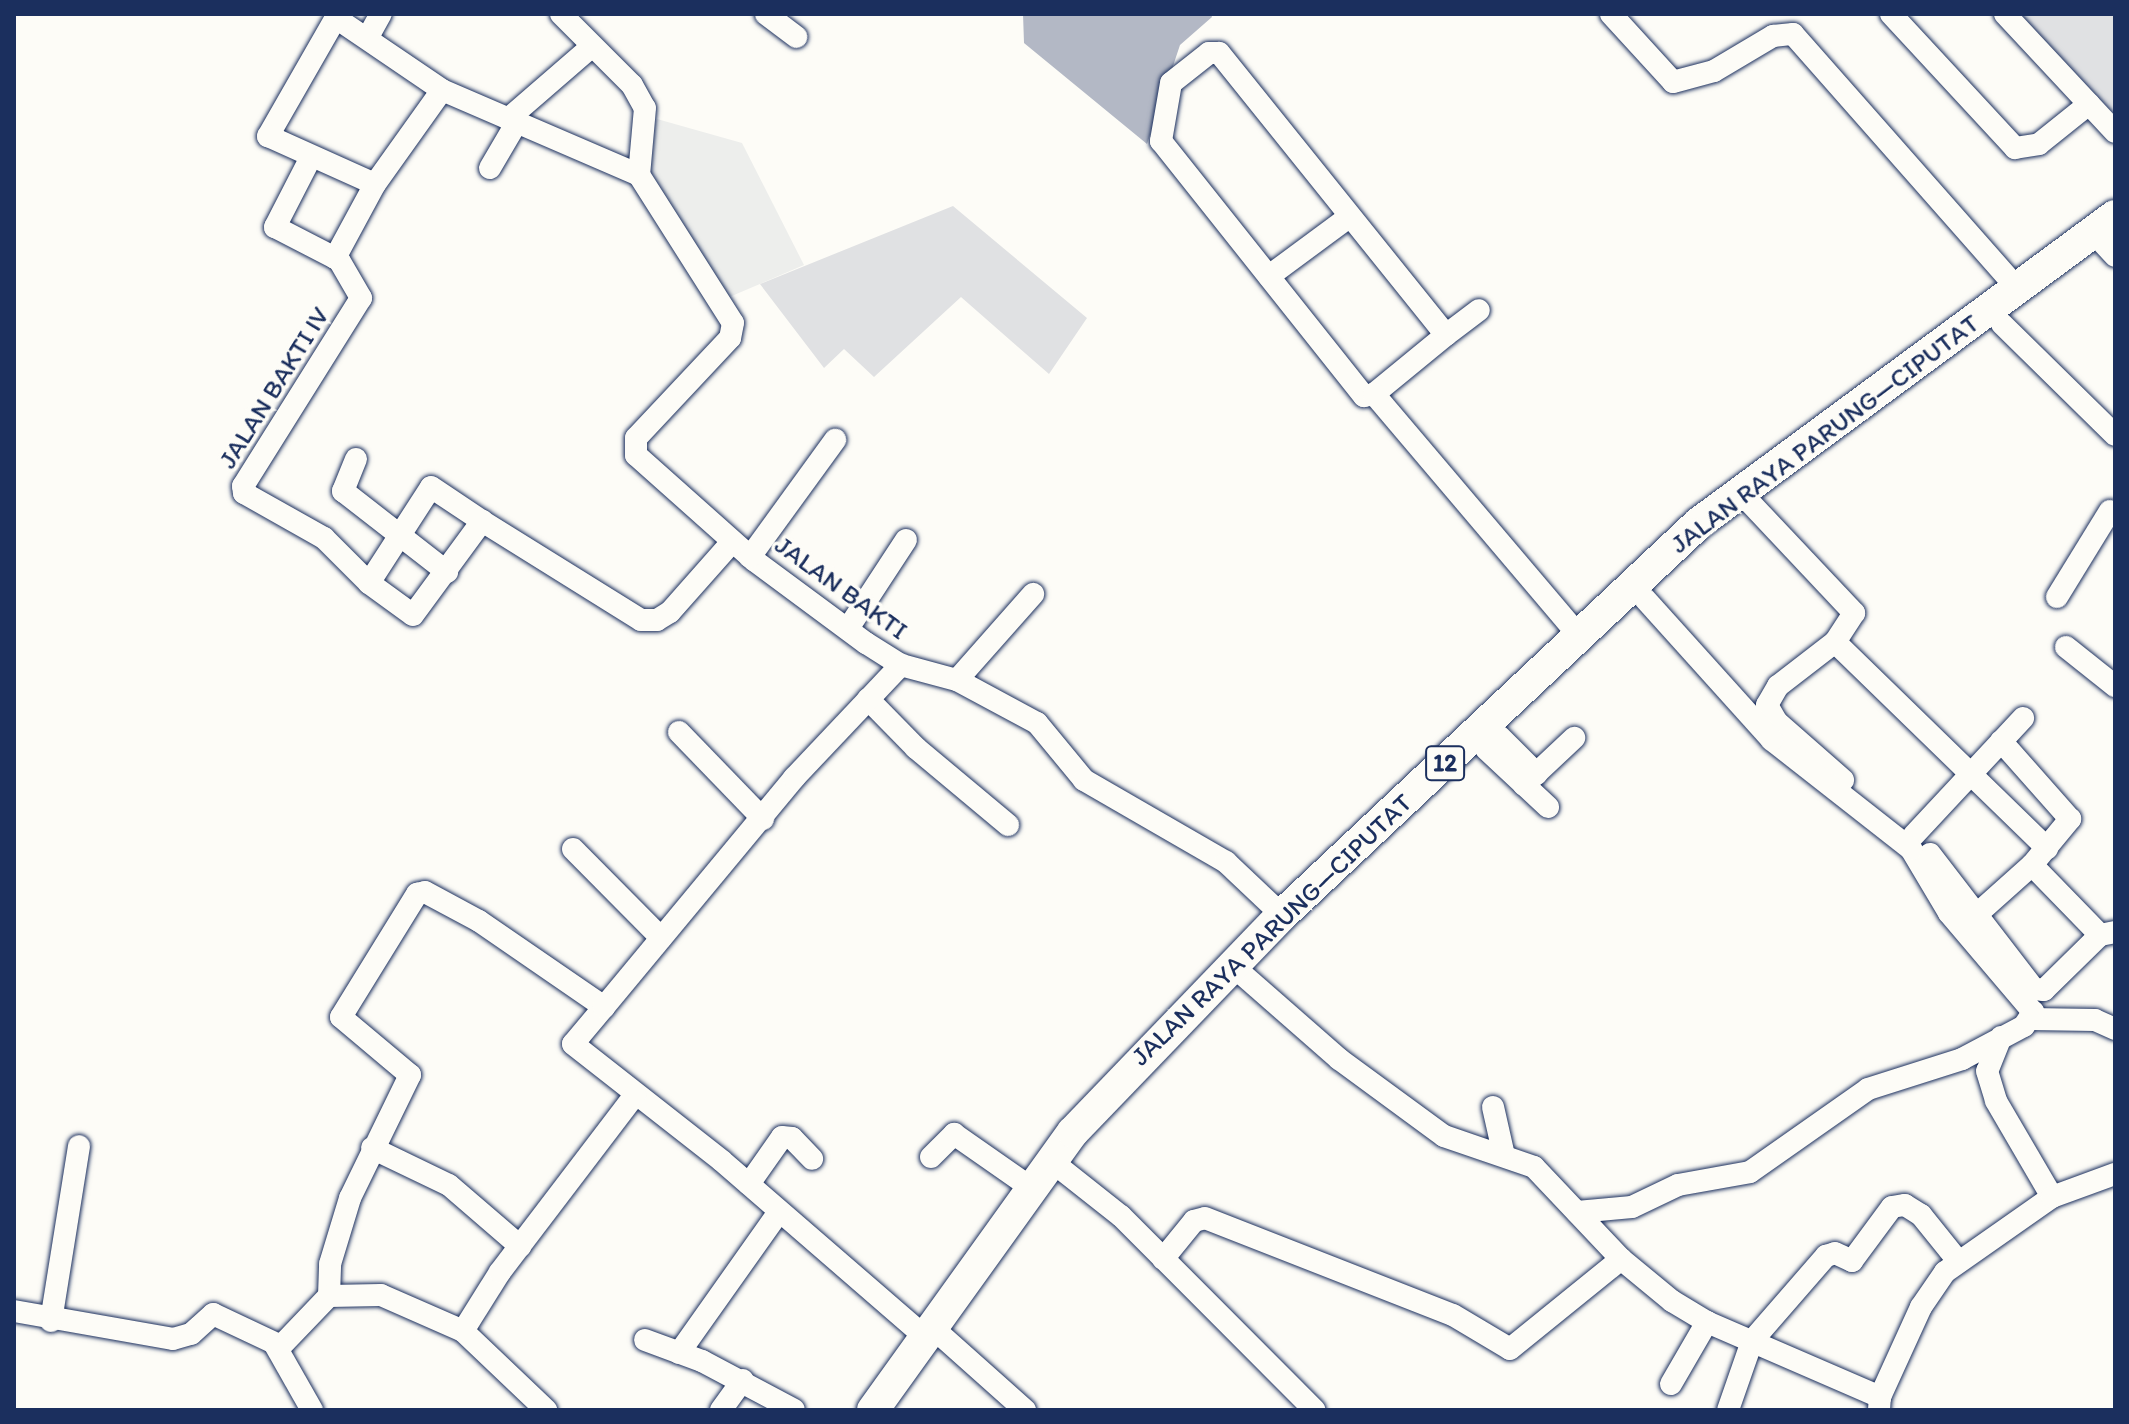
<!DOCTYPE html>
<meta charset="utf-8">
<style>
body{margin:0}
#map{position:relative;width:2129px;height:1424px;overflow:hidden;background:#fdfcf7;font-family:Itim,sans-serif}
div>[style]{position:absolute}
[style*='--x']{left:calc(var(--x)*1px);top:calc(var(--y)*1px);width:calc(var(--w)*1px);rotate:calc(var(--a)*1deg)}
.built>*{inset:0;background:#edeeec}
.green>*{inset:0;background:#e0e1e3}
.water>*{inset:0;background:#b3b8c5}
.roads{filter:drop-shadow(0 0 2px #1b2f5e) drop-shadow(0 0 2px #1b2f5e)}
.minor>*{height:22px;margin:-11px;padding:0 11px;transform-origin:11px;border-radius:11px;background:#fdfcf7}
.highway>*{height:32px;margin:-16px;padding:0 16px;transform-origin:16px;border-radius:16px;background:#fdfcf7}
span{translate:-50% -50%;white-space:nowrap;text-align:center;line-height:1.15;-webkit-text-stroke:7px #fdfcf7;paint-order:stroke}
.shield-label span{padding:2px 6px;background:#fdfcf7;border:2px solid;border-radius:6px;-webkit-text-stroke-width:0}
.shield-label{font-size:24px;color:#1b2f5e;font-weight:700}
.street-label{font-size:26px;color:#1b2f5e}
.frame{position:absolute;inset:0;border:16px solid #1b2f5e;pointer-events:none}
</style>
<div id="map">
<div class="built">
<div style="clip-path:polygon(657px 119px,742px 143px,804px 265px,727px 298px,642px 165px)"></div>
</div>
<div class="green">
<div style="clip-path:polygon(2019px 14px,2115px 14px,2115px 115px)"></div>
<div style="clip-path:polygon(953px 206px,1087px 318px,1049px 374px,961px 297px,874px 377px,844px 349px,824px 368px,760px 284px)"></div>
</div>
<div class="water">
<div style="clip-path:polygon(1023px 14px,1211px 14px,1212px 17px,1180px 45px,1147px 144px,1024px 43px)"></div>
</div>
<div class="roads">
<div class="minor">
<div style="--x:338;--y:14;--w:141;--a:119.8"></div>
<div style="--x:268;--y:136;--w:117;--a:24.2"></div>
<div style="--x:375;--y:184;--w:115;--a:-54.5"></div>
<div style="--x:442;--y:90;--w:215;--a:23.3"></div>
<div style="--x:561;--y:14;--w:100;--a:45"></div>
<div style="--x:632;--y:85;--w:26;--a:61"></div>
<div style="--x:645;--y:108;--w:67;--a:95.1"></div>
<div style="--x:639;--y:175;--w:175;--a:57.6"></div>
<div style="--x:733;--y:323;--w:15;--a:101"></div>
<div style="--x:730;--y:338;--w:137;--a:133.2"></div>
<div style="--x:636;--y:438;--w:17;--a:90"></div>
<div style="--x:636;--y:455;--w:159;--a:41.7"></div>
<div style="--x:755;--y:561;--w:138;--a:36.5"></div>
<div style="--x:866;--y:643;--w:41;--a:32.2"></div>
<div style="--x:901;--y:665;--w:58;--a:15"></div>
<div style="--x:957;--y:680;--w:91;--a:28.3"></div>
<div style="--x:1037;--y:723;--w:74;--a:50.5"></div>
<div style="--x:1084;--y:780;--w:164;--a:30"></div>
<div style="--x:1226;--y:862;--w:77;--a:43.4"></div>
<div style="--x:766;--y:14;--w:38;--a:37"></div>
<div style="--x:1611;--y:14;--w:92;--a:47.6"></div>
<div style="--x:1673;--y:82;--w:42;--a:-15"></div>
<div style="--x:1714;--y:71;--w:69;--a:-30.7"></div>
<div style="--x:1773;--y:36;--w:20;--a:-6"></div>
<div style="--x:1793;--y:34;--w:340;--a:48.6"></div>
<div style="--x:1891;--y:14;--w:183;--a:47.2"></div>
<div style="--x:2015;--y:148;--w:24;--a:-9"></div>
<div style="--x:2039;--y:144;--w:64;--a:-38.7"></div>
<div style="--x:2005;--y:14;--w:161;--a:47"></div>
<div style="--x:336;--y:18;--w:128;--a:34.2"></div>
<div style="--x:368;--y:37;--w:26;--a:-61"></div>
<div style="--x:508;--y:119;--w:110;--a:-40.9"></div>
<div style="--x:311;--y:157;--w:79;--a:117.2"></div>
<div style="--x:275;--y:227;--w:72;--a:27.3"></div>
<div style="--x:339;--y:260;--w:44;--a:59.9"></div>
<div style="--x:361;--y:298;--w:222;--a:122.1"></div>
<div style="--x:243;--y:486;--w:7;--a:82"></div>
<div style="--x:244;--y:493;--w:92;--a:29.4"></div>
<div style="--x:324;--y:538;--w:64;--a:45"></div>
<div style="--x:369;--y:583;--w:54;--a:36"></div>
<div style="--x:413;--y:615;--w:117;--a:-53.7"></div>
<div style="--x:482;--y:521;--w:187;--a:31.9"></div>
<div style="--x:641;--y:620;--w:16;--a:0"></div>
<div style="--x:657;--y:620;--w:15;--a:-32"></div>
<div style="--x:670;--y:612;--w:94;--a:-48.5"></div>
<div style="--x:490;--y:168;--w:53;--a:-59.6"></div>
<div style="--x:2104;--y:244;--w:16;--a:47"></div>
<div style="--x:335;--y:258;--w:84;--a:-61.6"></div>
<div style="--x:1269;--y:276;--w:99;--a:-36.4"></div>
<div style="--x:2002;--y:324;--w:158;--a:44.5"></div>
<div style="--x:1446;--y:335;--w:41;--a:-37.1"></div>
<div style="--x:1374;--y:394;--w:93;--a:-39.3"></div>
<div style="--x:1446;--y:335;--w:362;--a:-128.8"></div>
<div style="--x:1219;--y:53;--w:10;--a:180"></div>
<div style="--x:1209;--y:53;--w:48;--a:141.7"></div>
<div style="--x:1171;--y:83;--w:59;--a:99.8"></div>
<div style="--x:1161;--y:141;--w:326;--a:51.5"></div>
<div style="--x:1364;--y:396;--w:10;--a:-11"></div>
<div style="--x:1374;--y:394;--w:317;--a:49.7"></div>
<div style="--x:356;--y:459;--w:35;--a:112"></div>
<div style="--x:343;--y:491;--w:132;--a:37.9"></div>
<div style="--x:1741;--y:493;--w:165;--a:46.7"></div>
<div style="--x:1854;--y:613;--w:35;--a:123"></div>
<div style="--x:1835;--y:642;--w:72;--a:142.3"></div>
<div style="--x:1778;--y:686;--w:22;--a:120"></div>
<div style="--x:1767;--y:705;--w:20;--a:60"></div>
<div style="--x:1777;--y:722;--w:88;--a:41.3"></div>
<div style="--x:750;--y:557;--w:145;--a:-54"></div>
<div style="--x:369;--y:583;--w:114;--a:-57.1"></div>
<div style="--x:431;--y:487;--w:61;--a:33.7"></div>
<div style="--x:2057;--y:597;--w:101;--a:-58.4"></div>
<div style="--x:849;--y:627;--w:104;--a:-56.8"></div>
<div style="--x:1835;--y:642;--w:296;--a:44.2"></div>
<div style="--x:2066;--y:647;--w:63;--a:38.5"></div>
<div style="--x:957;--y:680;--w:115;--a:-48.5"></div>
<div style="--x:868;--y:699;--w:69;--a:45.6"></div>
<div style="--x:916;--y:748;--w:120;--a:39.9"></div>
<div style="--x:679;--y:732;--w:121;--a:46"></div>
<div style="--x:1500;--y:737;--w:52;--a:45"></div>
<div style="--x:1486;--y:749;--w:85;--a:43.1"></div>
<div style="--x:1524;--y:785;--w:69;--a:-43.2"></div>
<div style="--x:1914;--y:835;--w:160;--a:-47"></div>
<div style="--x:573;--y:849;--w:125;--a:45.3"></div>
<div style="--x:1930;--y:854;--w:170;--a:52.4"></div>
<div style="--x:2034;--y:989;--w:10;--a:6"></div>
<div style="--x:2044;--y:990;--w:78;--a:-44.5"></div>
<div style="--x:2100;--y:935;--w:15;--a:-11"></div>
<div style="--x:2032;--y:865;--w:98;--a:45.8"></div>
<div style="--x:1976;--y:915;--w:75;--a:-41.8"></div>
<div style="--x:2032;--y:865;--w:60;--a:-50.4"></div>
<div style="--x:2070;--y:819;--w:104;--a:-131.5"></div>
<div style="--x:1242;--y:974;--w:129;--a:41.2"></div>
<div style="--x:1339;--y:1059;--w:130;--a:36.3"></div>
<div style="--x:1444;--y:1136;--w:95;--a:19"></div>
<div style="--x:1534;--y:1167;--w:127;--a:46.6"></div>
<div style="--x:1621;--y:1259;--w:66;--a:39.5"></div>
<div style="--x:1672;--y:1301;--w:41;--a:31"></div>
<div style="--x:1707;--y:1322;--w:189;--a:23.4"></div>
<div style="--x:604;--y:1007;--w:48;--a:130"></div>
<div style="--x:573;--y:1044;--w:189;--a:38.1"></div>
<div style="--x:722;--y:1161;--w:266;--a:40.9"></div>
<div style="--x:2030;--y:1019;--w:65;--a:0.9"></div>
<div style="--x:2095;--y:1020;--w:22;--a:24"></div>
<div style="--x:2001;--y:1037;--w:37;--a:112"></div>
<div style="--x:1987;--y:1071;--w:31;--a:73"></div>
<div style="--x:1996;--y:1101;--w:111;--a:59.7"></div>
<div style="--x:1493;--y:1107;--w:50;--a:77.3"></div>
<div style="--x:372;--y:1148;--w:85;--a:25.7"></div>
<div style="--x:449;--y:1185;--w:94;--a:40.7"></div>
<div style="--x:931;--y:1157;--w:33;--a:-45"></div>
<div style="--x:954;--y:1134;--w:93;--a:34.9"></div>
<div style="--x:1050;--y:1160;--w:90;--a:38.3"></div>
<div style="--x:1121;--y:1216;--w:274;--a:45.1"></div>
<div style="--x:749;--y:1184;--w:57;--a:-54.9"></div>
<div style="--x:782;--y:1137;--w:10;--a:6"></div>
<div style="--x:792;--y:1138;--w:29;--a:46"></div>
<div style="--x:1577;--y:1212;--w:55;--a:-5.2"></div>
<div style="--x:1632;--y:1207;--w:51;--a:-25.6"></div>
<div style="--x:1678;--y:1185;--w:73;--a:-10.2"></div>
<div style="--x:1750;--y:1172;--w:144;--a:-35.1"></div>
<div style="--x:1868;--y:1089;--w:99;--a:-17.7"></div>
<div style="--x:1962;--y:1059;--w:70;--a:-28"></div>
<div style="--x:2024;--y:1026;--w:17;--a:-57"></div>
<div style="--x:2033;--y:1012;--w:130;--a:-130.3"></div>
<div style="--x:1949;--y:913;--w:74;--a:-120.7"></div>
<div style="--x:1911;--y:849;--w:177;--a:-141.9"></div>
<div style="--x:1772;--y:740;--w:190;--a:-132"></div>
<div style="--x:1163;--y:1259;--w:49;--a:-50.8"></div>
<div style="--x:1194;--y:1221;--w:11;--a:-15"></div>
<div style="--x:1205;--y:1218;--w:266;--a:21.4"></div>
<div style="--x:1453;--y:1315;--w:66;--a:30.8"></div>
<div style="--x:1510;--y:1349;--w:143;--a:-39"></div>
<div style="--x:329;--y:1296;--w:32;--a:-88"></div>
<div style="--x:330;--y:1264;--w:69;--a:-73.1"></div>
<div style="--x:350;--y:1198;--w:137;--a:-64"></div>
<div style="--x:410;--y:1075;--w:90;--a:-140"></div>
<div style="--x:341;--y:1017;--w:145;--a:-58.3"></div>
<div style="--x:417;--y:894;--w:8;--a:-14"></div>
<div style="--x:425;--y:892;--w:61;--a:28.2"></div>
<div style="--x:479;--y:921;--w:152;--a:34.5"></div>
<div style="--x:604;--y:1007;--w:298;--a:-50.3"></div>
<div style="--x:794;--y:778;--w:156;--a:-46.6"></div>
<div style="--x:14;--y:1311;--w:161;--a:10"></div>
<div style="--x:173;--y:1339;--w:19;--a:-16"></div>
<div style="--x:191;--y:1334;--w:30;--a:-42"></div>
<div style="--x:213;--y:1314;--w:75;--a:25.2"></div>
<div style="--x:281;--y:1346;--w:69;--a:-46.2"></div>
<div style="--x:329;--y:1296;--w:52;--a:-1.1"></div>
<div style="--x:381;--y:1295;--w:90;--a:23.7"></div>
<div style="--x:463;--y:1331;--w:115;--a:43.6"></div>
<div style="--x:51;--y:1321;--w:177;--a:-80.9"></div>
<div style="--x:463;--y:1331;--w:70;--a:-57.9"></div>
<div style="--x:500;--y:1272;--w:223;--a:-52.7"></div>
<div style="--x:943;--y:1337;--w:110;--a:41.7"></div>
<div style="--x:645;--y:1340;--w:61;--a:20.2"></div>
<div style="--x:702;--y:1361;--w:104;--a:28"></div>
<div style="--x:275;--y:1345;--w:75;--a:60.4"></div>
<div style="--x:679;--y:1353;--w:173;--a:-54.7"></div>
<div style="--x:1671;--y:1384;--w:72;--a:-59.9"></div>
<div style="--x:721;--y:1410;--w:37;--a:-54"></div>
<div style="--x:1728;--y:1410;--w:73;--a:-70.8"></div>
<div style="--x:1752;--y:1341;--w:113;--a:-49"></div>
<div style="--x:1826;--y:1256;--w:9;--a:-18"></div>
<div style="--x:1835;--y:1253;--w:19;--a:25"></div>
<div style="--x:1852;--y:1261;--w:67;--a:-53.5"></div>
<div style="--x:1892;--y:1207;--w:13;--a:-9"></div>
<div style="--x:1905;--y:1205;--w:19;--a:32"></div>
<div style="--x:1921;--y:1215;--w:59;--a:51.2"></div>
<div style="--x:1879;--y:1410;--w:13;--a:-86"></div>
<div style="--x:1880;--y:1397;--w:99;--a:-65.5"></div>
<div style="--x:1921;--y:1307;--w:42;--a:-55.6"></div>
<div style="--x:1945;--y:1272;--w:131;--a:-35"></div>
<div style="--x:2052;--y:1197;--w:67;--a:-20.1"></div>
</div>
<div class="highway">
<div style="--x:873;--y:1410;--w:342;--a:-54.3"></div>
<div style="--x:1073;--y:1132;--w:301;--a:-46.1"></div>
<div style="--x:1282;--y:915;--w:572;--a:-43.23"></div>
<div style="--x:1699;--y:523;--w:517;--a:-36.43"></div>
</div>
</div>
<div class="shield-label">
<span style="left:1445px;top:763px">12</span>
</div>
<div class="street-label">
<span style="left:274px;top:388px;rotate:-58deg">JALAN BAKTI IV</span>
<span style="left:1825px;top:434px;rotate:-37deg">JALAN RAYA PARUNG—CIPUTAT</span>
<span style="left:841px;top:588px;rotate:36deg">JALAN BAKTI</span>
<span style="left:1272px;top:930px;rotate:-44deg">JALAN RAYA PARUNG—CIPUTAT</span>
</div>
<div class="frame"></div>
</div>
